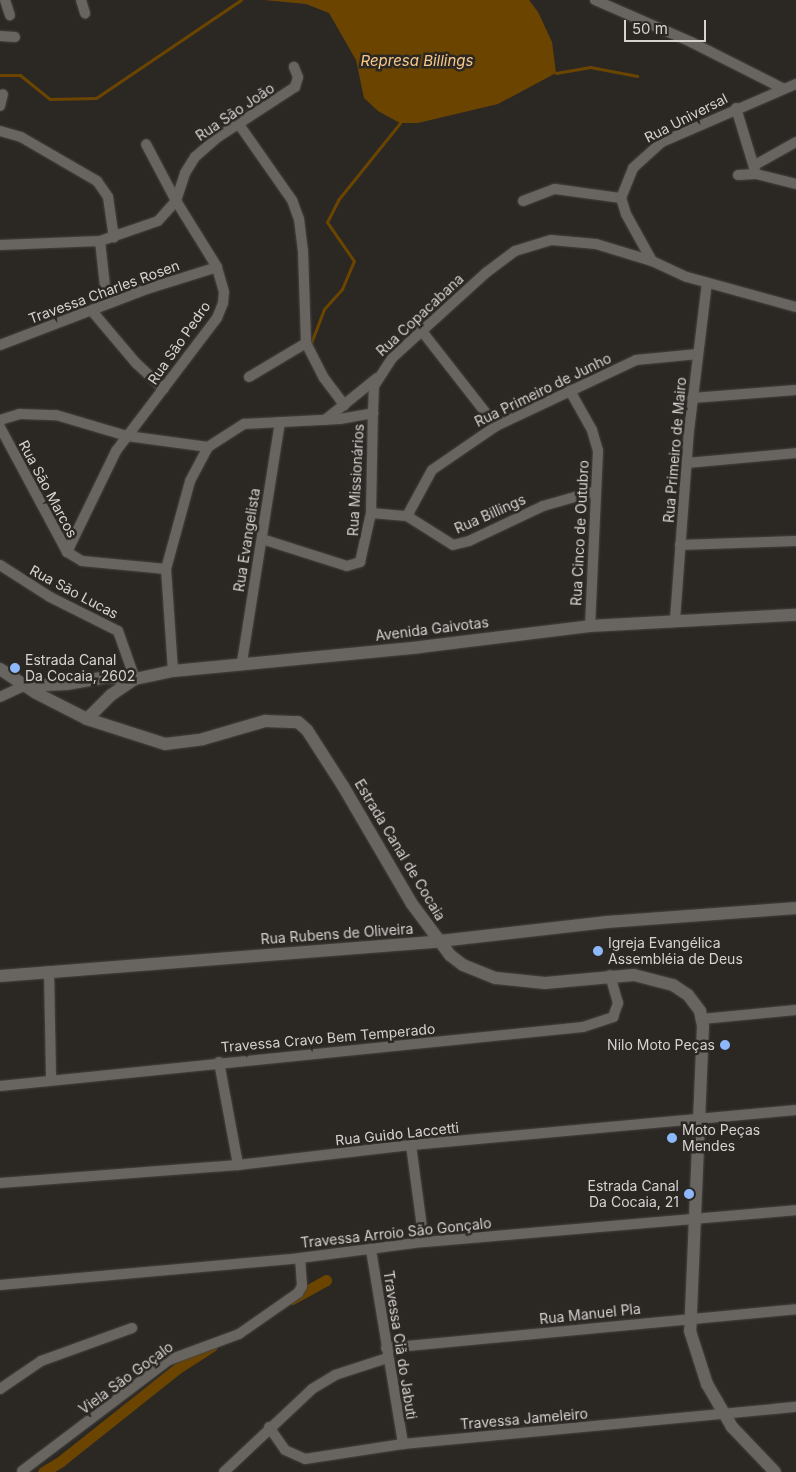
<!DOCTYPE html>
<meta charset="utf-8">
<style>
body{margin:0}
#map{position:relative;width:796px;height:1472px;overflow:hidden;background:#2b2824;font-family:Inter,sans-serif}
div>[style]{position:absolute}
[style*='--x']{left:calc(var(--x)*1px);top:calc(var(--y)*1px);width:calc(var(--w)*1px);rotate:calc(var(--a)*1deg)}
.water>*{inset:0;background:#6b4500}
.stream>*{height:3px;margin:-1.5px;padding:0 1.5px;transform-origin:1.5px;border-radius:1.5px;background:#6b4500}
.canal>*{height:11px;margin:-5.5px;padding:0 5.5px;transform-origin:5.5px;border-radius:5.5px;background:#6b4500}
.roads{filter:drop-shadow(0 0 1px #464340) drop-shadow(0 0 1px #464340)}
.street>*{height:10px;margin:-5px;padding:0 5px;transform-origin:5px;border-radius:5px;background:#686460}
.secondary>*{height:12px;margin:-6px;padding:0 6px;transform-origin:6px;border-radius:6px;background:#686460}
.dots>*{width:14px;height:14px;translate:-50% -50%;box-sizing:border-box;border:2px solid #2b2824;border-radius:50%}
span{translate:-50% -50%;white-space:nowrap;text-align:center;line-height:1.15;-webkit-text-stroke:5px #2b2824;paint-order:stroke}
.street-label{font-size:14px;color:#d5d3d0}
.poi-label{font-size:14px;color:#d5d3d0}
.left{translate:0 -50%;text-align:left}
.right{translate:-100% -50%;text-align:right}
.water-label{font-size:15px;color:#f8c88a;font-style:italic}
.scale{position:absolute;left:624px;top:20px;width:82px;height:22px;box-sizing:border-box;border:2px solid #d5d3d0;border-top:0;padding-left:6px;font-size:15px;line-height:18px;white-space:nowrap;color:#d5d3d0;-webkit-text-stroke:4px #2b2824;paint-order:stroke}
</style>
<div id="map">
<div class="water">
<div style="clip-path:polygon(264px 0,529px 0,538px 12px,552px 42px,556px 73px,498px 104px,418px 123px,400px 123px,378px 111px,364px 98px,356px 60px,329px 13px,306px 4px)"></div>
</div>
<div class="stream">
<div style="--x:556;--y:73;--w:35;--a:-10"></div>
<div style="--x:590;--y:67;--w:48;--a:10.8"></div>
<div style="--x:0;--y:75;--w:20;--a:0"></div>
<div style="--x:20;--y:75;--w:38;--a:39"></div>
<div style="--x:50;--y:99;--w:46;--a:-1.2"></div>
<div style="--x:96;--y:98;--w:175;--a:-34.1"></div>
<div style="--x:311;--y:343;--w:36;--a:-69"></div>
<div style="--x:324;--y:309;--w:27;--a:-48"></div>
<div style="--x:342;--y:289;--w:30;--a:-67"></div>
<div style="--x:354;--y:261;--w:47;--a:-124.7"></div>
<div style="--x:327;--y:222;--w:25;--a:-63"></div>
<div style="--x:338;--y:200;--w:99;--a:-51.2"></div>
</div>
<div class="canal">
<div style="--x:292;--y:1299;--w:39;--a:-29"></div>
<div style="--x:43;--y:1472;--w:21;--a:-31"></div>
<div style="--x:61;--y:1461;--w:149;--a:-38.5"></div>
<div style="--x:178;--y:1368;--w:40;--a:-32.9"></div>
</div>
<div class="roads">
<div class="street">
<div style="--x:5;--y:0;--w:16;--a:72"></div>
<div style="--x:81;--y:0;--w:14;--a:73"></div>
<div style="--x:595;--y:0;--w:105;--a:23.6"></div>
<div style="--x:691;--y:42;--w:102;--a:26.8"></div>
<div style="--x:0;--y:36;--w:15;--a:4"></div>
<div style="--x:0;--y:106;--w:12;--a:-76"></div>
<div style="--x:736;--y:108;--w:69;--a:73.1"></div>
<div style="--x:238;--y:123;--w:94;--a:55"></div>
<div style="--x:292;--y:200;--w:20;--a:70"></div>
<div style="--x:299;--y:219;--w:32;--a:83"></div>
<div style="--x:303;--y:251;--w:92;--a:88.1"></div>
<div style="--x:306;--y:343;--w:39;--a:63"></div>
<div style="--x:324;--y:378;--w:34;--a:53"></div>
<div style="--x:0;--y:131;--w:22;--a:16"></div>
<div style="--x:21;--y:137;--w:88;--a:30.1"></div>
<div style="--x:97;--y:181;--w:19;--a:55"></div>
<div style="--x:108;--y:197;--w:41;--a:81.7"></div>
<div style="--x:755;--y:165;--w:47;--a:-29.3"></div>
<div style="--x:738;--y:175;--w:18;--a:-3"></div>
<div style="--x:756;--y:174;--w:41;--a:14"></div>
<div style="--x:523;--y:201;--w:34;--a:-21"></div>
<div style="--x:555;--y:189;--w:67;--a:7.8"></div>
<div style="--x:100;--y:241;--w:63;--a:83.7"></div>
<div style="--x:0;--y:245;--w:100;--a:-2.3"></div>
<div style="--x:100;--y:241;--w:61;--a:-19"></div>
<div style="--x:158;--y:221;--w:27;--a:-48"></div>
<div style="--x:176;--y:201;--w:29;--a:-72"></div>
<div style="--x:185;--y:173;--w:19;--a:-58"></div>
<div style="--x:195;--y:157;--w:30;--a:-41"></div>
<div style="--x:218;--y:137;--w:92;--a:-33"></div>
<div style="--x:295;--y:87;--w:10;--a:-73"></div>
<div style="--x:298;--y:77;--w:11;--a:-112"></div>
<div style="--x:652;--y:261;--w:54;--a:-119"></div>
<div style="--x:626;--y:214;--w:17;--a:-107"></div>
<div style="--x:621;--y:198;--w:32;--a:-68"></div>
<div style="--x:633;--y:168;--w:39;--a:-42"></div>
<div style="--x:662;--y:142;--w:146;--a:-23.4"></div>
<div style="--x:92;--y:311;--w:68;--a:49.8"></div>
<div style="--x:136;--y:363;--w:38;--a:43"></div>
<div style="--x:421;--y:330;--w:122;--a:52"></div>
<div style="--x:0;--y:345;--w:157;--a:-20.9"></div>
<div style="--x:147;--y:289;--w:73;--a:-17.4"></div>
<div style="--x:249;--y:377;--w:66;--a:-30.8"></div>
<div style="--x:569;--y:389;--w:47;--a:60.7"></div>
<div style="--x:592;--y:430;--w:22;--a:74"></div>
<div style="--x:598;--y:451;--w:175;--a:92.6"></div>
<div style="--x:692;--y:398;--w:104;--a:-4.4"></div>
<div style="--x:0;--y:420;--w:21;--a:-17"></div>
<div style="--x:20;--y:414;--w:36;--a:2"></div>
<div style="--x:56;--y:415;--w:74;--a:16.5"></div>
<div style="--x:127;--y:436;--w:82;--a:7.7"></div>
<div style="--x:325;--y:420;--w:67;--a:-38.9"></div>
<div style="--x:0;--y:427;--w:142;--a:61.8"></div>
<div style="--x:67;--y:552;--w:17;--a:31"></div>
<div style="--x:82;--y:561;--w:84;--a:5.4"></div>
<div style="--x:687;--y:463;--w:109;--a:-5.2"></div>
<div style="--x:371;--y:513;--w:36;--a:5"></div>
<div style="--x:407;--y:516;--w:54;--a:32.2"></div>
<div style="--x:453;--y:545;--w:16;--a:-14"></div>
<div style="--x:469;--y:541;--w:82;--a:-25.3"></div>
<div style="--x:543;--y:506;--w:55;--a:-15.8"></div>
<div style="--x:407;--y:516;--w:52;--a:-61.5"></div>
<div style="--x:432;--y:470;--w:78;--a:-34.5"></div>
<div style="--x:496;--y:426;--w:155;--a:-25.2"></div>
<div style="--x:636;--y:360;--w:62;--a:-5.5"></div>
<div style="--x:262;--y:539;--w:89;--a:17.6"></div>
<div style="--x:347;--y:566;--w:14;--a:-17"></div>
<div style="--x:360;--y:562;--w:50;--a:-77.3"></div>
<div style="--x:371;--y:513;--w:100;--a:-88.9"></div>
<div style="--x:680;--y:545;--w:116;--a:-2"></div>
<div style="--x:67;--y:552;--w:112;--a:-64.1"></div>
<div style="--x:116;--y:451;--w:167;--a:-52.8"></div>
<div style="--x:217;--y:318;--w:16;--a:-68"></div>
<div style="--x:223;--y:303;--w:11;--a:-85"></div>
<div style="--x:224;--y:292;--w:26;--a:-106"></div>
<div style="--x:217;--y:267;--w:78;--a:-121.8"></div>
<div style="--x:176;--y:201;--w:64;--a:-117.8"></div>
<div style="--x:0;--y:565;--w:59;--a:32.6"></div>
<div style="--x:50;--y:597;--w:76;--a:26.6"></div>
<div style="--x:118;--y:631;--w:51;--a:70.5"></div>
<div style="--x:675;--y:620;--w:190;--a:-85.8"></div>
<div style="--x:689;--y:431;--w:149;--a:-83.1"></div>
<div style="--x:242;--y:662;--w:243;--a:-81"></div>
<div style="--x:173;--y:671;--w:102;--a:-93.9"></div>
<div style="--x:166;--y:569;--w:91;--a:-74.7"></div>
<div style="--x:190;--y:481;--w:38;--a:-62"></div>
<div style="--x:208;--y:447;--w:43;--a:-32.6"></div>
<div style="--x:244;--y:424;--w:96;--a:-3"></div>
<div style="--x:340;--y:419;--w:34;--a:-10"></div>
<div style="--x:373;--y:413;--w:27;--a:-88"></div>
<div style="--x:374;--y:386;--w:33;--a:-57"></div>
<div style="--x:392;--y:358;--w:128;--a:-42.2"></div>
<div style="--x:487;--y:272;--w:35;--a:-37"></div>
<div style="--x:515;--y:251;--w:38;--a:-17"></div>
<div style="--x:551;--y:240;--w:45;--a:5.1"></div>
<div style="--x:596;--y:244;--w:59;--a:16.9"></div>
<div style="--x:652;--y:261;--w:38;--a:25"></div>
<div style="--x:687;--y:277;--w:113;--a:15.4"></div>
<div style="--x:0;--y:697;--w:26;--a:-25"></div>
<div style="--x:49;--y:971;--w:108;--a:88.9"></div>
<div style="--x:702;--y:1019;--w:94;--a:-5.5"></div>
<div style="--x:219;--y:1062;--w:105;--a:79.5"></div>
<div style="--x:0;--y:1086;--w:586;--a:-5.78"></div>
<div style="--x:583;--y:1027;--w:32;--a:-18"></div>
<div style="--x:613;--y:1017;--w:15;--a:-70"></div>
<div style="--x:618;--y:1003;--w:29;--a:-106"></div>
<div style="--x:411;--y:1145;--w:98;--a:82.4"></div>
<div style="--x:0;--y:1183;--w:239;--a:-4.3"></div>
<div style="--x:238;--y:1165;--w:174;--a:-6.6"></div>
<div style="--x:411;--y:1145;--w:387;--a:-5.2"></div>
<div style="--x:371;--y:1250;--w:197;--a:80.6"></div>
<div style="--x:0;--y:1285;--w:301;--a:-5.1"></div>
<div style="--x:300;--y:1258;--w:125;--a:-7.4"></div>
<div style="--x:424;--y:1242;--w:373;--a:-4.9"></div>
<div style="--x:386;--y:1348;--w:412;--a:-5.4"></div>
<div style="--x:0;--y:1389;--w:50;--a:-34.3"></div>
<div style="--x:41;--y:1361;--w:97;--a:-19.9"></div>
<div style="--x:269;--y:1427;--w:28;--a:55"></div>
<div style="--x:285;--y:1450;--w:22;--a:24"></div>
<div style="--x:305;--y:1459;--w:99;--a:-8.7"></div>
<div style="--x:403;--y:1444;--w:395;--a:-5.4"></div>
<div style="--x:22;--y:1471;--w:184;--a:-37.1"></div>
<div style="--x:169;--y:1360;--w:75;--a:-20.4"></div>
<div style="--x:239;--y:1334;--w:72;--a:-34.8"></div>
<div style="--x:298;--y:1293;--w:8;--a:-60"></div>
<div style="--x:302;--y:1286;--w:28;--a:-94"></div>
<div style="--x:224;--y:1472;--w:121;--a:-43.3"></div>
<div style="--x:312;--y:1389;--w:27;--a:-31"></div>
<div style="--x:335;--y:1375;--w:55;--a:-18.1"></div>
</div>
<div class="secondary">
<div style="--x:0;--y:669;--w:43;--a:33.7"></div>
<div style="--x:36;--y:693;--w:57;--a:27"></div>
<div style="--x:87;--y:719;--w:82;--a:17.8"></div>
<div style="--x:165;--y:744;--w:38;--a:-7"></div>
<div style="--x:203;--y:739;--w:65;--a:-16.2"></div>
<div style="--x:265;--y:721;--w:33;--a:2"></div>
<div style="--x:298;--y:722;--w:12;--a:42"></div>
<div style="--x:307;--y:730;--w:67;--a:57.3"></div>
<div style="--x:343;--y:786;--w:137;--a:59.7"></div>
<div style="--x:412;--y:904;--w:64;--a:53.3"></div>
<div style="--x:450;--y:955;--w:16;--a:38"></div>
<div style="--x:463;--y:965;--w:35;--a:22"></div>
<div style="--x:496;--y:978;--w:49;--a:5.8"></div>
<div style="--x:545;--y:983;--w:89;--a:-5.1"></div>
<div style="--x:634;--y:975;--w:40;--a:14.4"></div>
<div style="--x:673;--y:985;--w:18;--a:34"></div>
<div style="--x:688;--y:995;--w:20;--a:53"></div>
<div style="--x:700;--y:1011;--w:15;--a:79"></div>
<div style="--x:703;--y:1026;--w:305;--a:92.4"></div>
<div style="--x:690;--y:1331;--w:56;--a:72.2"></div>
<div style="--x:707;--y:1384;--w:50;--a:59.8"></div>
<div style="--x:732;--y:1427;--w:62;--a:46.3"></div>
<div style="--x:24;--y:686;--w:43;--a:-2.7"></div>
<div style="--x:67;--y:684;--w:39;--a:-10"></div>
<div style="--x:105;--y:677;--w:30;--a:4"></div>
<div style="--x:87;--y:719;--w:34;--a:-45"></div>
<div style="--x:111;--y:695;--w:29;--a:-34"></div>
<div style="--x:135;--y:679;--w:39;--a:-12"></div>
<div style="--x:173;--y:671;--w:248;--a:-5.5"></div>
<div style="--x:420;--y:647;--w:171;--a:-7"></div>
<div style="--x:590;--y:626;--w:206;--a:-3.1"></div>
<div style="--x:0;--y:976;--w:441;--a:-4.5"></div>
<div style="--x:440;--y:941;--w:168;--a:-6.5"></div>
<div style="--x:607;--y:922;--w:190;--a:-4.2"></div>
</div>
</div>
<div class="dots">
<div style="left:15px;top:668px;background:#8db9fc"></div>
<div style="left:598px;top:951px;background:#8db9fc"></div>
<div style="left:725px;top:1045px;background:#8db9fc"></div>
<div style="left:672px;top:1138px;background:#8db9fc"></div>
<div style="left:689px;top:1194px;background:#8db9fc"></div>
</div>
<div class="street-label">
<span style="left:235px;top:112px;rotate:-34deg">Rua São João</span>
<span style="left:686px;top:118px;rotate:-27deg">Rua Universal</span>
<span style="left:104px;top:292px;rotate:-20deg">Travessa Charles Rosen</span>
<span style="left:420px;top:315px;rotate:-43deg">Rua Copacabana</span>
<span style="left:179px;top:343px;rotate:-55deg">Rua São Pedro</span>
<span style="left:543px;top:390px;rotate:-26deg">Rua Primeiro de Junho</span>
<span style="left:675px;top:450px;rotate:-85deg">Rua Primeiro de Mairo</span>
<span style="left:356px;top:480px;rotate:-87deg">Rua Missionários</span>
<span style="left:48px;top:489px;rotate:62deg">Rua São Marcos</span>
<span style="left:490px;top:514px;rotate:-24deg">Rua Billings</span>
<span style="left:580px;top:533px;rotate:-87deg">Rua Cinco de Outubro</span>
<span style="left:247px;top:540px;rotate:-81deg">Rua Evangelista</span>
<span style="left:74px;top:592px;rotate:28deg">Rua São Lucas</span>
<span style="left:432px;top:629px;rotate:-7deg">Avenida Gaivotas</span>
<span style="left:400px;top:850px;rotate:59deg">Estrada Canal de Cocaia</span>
<span style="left:337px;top:934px;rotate:-4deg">Rua Rubens de Oliveira</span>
<span style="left:328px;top:1038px;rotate:-5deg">Travessa Cravo Bem Temperado</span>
<span style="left:397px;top:1134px;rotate:-6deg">Rua Guido Laccetti</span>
<span style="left:396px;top:1233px;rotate:-6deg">Travessa Arroio São Gonçalo</span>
<span style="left:590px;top:1314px;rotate:-6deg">Rua Manuel Pla</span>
<span style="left:400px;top:1345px;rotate:81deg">Travessa Ciã do Jabuti</span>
<span style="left:126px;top:1378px;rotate:-36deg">Viela São Goçalo</span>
<span style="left:524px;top:1419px;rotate:-5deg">Travessa Jameleiro</span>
</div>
<div class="poi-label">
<span class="left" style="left:25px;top:668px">Estrada Canal<br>Da Cocaia, 2602</span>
<span class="left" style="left:608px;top:951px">Igreja Evangélica<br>Assembléia de Deus</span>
<span class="right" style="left:715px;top:1045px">Nilo Moto Peças</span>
<span class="left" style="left:682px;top:1138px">Moto Peças<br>Mendes</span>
<span class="right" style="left:679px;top:1194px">Estrada Canal<br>Da Cocaia, 21</span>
</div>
<div class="water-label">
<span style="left:417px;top:61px">Represa Billings</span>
</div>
<div class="scale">50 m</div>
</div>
